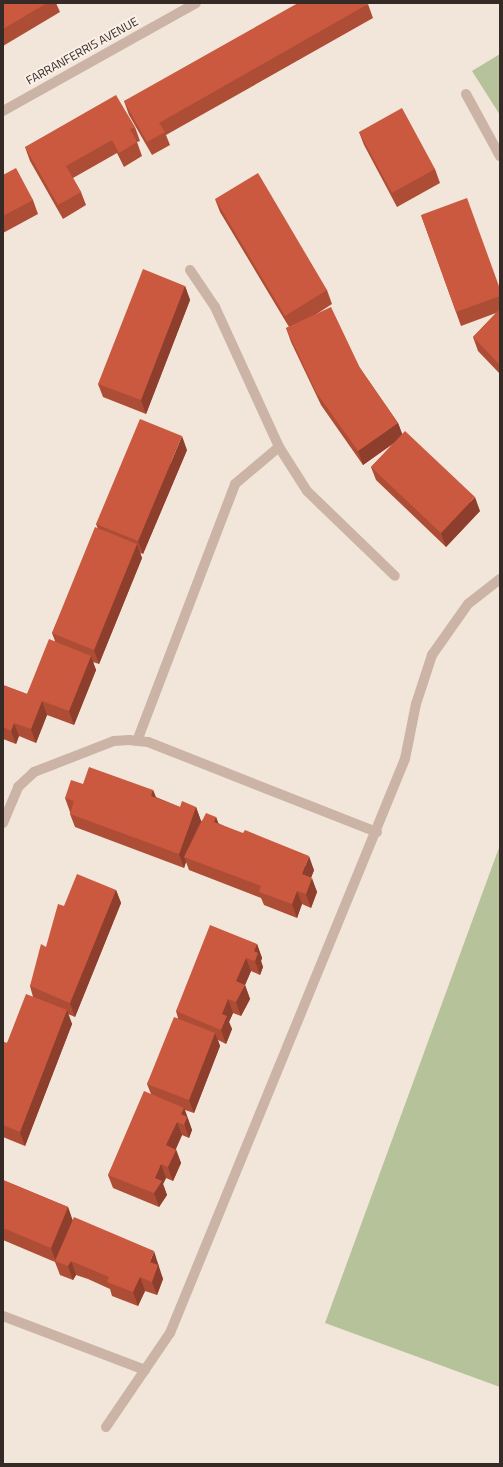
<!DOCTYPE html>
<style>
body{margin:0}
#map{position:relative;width:503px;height:1467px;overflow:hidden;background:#f2e5d9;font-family:"Titillium Web",sans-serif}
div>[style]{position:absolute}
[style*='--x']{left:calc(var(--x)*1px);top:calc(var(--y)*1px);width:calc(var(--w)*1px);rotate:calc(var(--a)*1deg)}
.green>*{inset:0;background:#b6c299}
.street>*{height:10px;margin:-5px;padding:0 5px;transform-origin:5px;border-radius:5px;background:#cbb4a5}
.wall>*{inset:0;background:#ae4d36}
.shaded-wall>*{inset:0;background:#8d3e2c}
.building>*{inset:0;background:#ca593f}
span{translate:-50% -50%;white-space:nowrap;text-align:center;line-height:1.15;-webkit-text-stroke:4px #faefe6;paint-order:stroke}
.street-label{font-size:12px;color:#362a26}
.frame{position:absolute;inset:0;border:4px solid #362a26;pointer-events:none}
</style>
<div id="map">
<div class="green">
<div style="clip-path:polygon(500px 54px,500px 115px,472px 71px)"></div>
<div style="clip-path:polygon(500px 845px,500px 1387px,325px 1323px)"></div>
</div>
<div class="street">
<div style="--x:466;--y:94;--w:71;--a:61.3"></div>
<div style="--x:3;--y:111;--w:221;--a:-29.2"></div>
<div style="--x:190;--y:270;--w:45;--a:56"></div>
<div style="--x:215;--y:307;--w:154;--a:65.4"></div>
<div style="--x:279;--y:447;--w:52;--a:57.5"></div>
<div style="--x:307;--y:491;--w:122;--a:44"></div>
<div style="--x:137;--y:741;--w:275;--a:-69.1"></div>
<div style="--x:235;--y:484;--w:57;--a:-40.1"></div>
<div style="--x:3;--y:823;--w:39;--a:-67"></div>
<div style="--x:18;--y:787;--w:22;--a:-43"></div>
<div style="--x:34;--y:772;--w:86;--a:-21.2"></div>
<div style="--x:114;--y:741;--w:15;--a:-4"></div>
<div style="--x:129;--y:740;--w:19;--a:6"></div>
<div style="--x:148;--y:742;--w:246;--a:21.5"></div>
<div style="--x:3;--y:1316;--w:152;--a:20.8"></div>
<div style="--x:106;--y:1427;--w:114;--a:-55.8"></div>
<div style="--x:170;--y:1333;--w:620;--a:-67.74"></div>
<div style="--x:405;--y:759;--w:56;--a:-78.7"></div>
<div style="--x:416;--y:704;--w:52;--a:-71.9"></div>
<div style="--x:432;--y:655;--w:62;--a:-54.8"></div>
<div style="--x:468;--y:604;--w:41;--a:-38"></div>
</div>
<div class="wall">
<div style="clip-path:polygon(3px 3px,56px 3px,60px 12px,3px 46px)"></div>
<div style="clip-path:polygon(368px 4px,373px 18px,166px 135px,170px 145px,152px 155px,129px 115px,124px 101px)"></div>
<div style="clip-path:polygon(135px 127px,140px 141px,137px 142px,142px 156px,124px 167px,117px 153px,73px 178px,81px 192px,86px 205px,63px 219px,30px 161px,25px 147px)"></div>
<div style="clip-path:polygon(359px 132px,435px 169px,440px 183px,397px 207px,364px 145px)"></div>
<div style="clip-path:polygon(3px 175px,33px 200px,38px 214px,3px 233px)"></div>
<div style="clip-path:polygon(215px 199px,327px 290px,332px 304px,315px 315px,360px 368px,398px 423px,402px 434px,480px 511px,446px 547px,376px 480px,371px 467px,393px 444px,363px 465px,321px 405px,291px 342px,286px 328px,289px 327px,220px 212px)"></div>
<div style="clip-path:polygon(421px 215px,500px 289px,500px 374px,478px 351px,473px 337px,496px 313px,461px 326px)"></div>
<div style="clip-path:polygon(185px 286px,190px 300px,146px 414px,103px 397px,98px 384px)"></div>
<div style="clip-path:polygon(187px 450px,143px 554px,140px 553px,142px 558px,99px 664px,93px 662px,96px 670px,74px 725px,47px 715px,36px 743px,19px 736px,16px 744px,3px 739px,3px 685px,27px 694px,55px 641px,52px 633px,98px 529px,96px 524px)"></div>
<div style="clip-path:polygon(83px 784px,153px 790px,156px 797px,180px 807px,196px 807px,201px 821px,216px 817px,218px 823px,314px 870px,311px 878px,317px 892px,311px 908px,302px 904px,297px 918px,264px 905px,261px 898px,189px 870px,186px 862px,184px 868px,75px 827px,70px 814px,70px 812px,65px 798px)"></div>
<div style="clip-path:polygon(116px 890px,121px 903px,75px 1017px,68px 1014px,72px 1024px,25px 1146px,3px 1137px,3px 1042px,7px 1043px,33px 997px,30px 986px,64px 906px)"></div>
<div style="clip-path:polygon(257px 944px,262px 958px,261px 961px,263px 967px,260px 975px,251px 971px,245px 985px,250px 999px,241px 1016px,233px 1013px,229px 1022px,232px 1029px,226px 1044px,218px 1040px,220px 1046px,194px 1113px,185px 1110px,192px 1130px,189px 1138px,182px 1135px,176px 1149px,181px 1163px,173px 1181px,166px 1178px,163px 1184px,167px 1195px,159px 1207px,113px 1188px,108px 1175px,151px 1094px,147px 1084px,178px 1018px,176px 1011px)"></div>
<div style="clip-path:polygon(3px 1180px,68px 1207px,72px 1220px,159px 1265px,158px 1266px,163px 1279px,157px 1295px,145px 1291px,138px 1306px,112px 1296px,110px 1289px,88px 1279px,76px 1275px,73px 1280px,60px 1275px,55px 1262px,3px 1240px)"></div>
</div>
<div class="shaded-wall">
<div style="clip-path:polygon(185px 286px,190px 300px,146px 414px,141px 400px)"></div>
<div style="clip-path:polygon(398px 423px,403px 436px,363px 465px,358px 451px)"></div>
<div style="clip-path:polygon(182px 436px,187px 450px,143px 554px,138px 541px)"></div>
<div style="clip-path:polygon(475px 497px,480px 511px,446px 547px,441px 533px)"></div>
<div style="clip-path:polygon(137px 544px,142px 558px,99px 664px,94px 650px)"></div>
<div style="clip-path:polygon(91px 656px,96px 670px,74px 725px,69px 711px)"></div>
<div style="clip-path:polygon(42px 701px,47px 715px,36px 743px,31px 729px)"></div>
<div style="clip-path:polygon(14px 723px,19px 736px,16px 744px,11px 731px)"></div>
<div style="clip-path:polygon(153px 790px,158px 804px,151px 796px)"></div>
<div style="clip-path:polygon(196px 807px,201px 821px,184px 857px,186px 862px,184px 868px,179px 854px)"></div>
<div style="clip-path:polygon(216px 817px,221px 830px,214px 822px)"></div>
<div style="clip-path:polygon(309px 856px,314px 870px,307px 888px,302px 874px)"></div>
<div style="clip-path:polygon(312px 878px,317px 892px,311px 908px,306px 894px)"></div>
<div style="clip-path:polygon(116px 890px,121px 903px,75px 1017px,70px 1003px)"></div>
<div style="clip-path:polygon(297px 891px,302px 904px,297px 918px,292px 904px)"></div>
<div style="clip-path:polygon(257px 944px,262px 958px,261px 961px,263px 967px,260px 975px,255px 961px,254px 951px)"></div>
<div style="clip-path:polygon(246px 958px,251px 971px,245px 985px,250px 999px,241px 1016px,236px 1002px,236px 981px)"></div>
<div style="clip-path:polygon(228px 999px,233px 1013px,229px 1022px,232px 1029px,226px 1044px,221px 1030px,222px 1014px)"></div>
<div style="clip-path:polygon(67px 1010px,72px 1024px,25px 1146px,20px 1132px)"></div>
<div style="clip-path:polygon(215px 1033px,220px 1046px,194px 1113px,189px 1100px)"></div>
<div style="clip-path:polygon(184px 1108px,192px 1130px,189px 1138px,181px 1114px)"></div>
<div style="clip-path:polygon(177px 1122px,182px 1135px,171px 1159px,166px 1145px)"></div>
<div style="clip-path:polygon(176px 1150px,181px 1163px,173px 1181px,168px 1167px)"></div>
<div style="clip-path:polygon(161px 1164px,166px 1178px,163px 1184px,167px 1195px,159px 1207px,154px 1193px,155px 1178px)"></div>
<div style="clip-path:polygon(68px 1207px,73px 1221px,56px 1262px,51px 1248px)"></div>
<div style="clip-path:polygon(154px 1251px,163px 1279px,157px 1295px,152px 1282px,150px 1262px)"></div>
<div style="clip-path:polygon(71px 1261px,76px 1275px,73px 1280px,68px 1266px)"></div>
<div style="clip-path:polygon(140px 1277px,145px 1291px,138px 1306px,133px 1292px)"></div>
</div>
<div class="building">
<div style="clip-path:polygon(3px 3px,47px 3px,3px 29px)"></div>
<div style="clip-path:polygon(298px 3px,368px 3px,368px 4px,159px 123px,165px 132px,147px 142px,124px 101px)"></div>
<div style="clip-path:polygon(116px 95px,135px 127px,130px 129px,137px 142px,119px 153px,112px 140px,66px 166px,81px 192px,58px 205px,25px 147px)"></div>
<div style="clip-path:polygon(402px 108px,435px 169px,392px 193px,359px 132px)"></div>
<div style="clip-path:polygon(16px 168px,33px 200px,3px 216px,3px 175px)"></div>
<div style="clip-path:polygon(258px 173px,327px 290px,285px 316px,215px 199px)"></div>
<div style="clip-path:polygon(467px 198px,500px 289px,500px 296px,456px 312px,421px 215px)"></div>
<div style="clip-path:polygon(143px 269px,185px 286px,141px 400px,98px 384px)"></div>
<div style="clip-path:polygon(331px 307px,360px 368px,398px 423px,358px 451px,316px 392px,286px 328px)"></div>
<div style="clip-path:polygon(500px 309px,500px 365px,473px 337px)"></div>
<div style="clip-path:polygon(140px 419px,182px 436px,138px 541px,96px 524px)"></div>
<div style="clip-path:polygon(405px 431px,475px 497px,441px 533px,371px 467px)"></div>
<div style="clip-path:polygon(95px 527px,137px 544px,94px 650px,52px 633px)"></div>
<div style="clip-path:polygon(49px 639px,91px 656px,69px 711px,42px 701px,31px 729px,14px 723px,11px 731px,3px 727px,3px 685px,27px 694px)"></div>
<div style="clip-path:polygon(89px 767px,153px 790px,151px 796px,180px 807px,182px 801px,196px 807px,179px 854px,70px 814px,74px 801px,65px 798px,71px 780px,83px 784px)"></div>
<div style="clip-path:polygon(206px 813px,216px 817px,214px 822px,243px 833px,245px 830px,309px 856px,302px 874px,312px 878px,306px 894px,297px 891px,292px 904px,259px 892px,261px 886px,184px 857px)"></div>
<div style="clip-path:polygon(77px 874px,116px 890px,70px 1003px,30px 986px,41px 944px,46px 947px,58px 904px,64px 906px)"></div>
<div style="clip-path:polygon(210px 925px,257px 944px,254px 951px,258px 953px,255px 961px,246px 958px,236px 981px,245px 985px,236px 1002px,228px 999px,222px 1014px,227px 1016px,221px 1030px,176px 1011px)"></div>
<div style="clip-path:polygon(26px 994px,67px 1010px,20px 1132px,3px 1125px,3px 1042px,7px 1043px)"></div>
<div style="clip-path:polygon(174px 1017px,215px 1033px,189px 1100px,147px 1084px)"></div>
<div style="clip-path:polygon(144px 1091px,184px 1108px,181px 1114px,187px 1117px,184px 1125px,177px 1122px,166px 1145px,176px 1150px,168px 1167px,161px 1164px,155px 1178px,162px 1181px,154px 1193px,108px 1175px)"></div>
<div style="clip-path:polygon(3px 1180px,68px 1207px,51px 1248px,3px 1228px)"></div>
<div style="clip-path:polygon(74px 1217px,154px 1251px,150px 1262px,158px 1265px,152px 1282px,140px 1277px,133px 1292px,107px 1282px,109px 1277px,83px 1266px,71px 1261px,68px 1266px,55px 1261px)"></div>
</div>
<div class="street-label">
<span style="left:82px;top:51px;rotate:-29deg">FARRANFERRIS AVENUE</span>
</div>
<div class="frame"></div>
</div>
